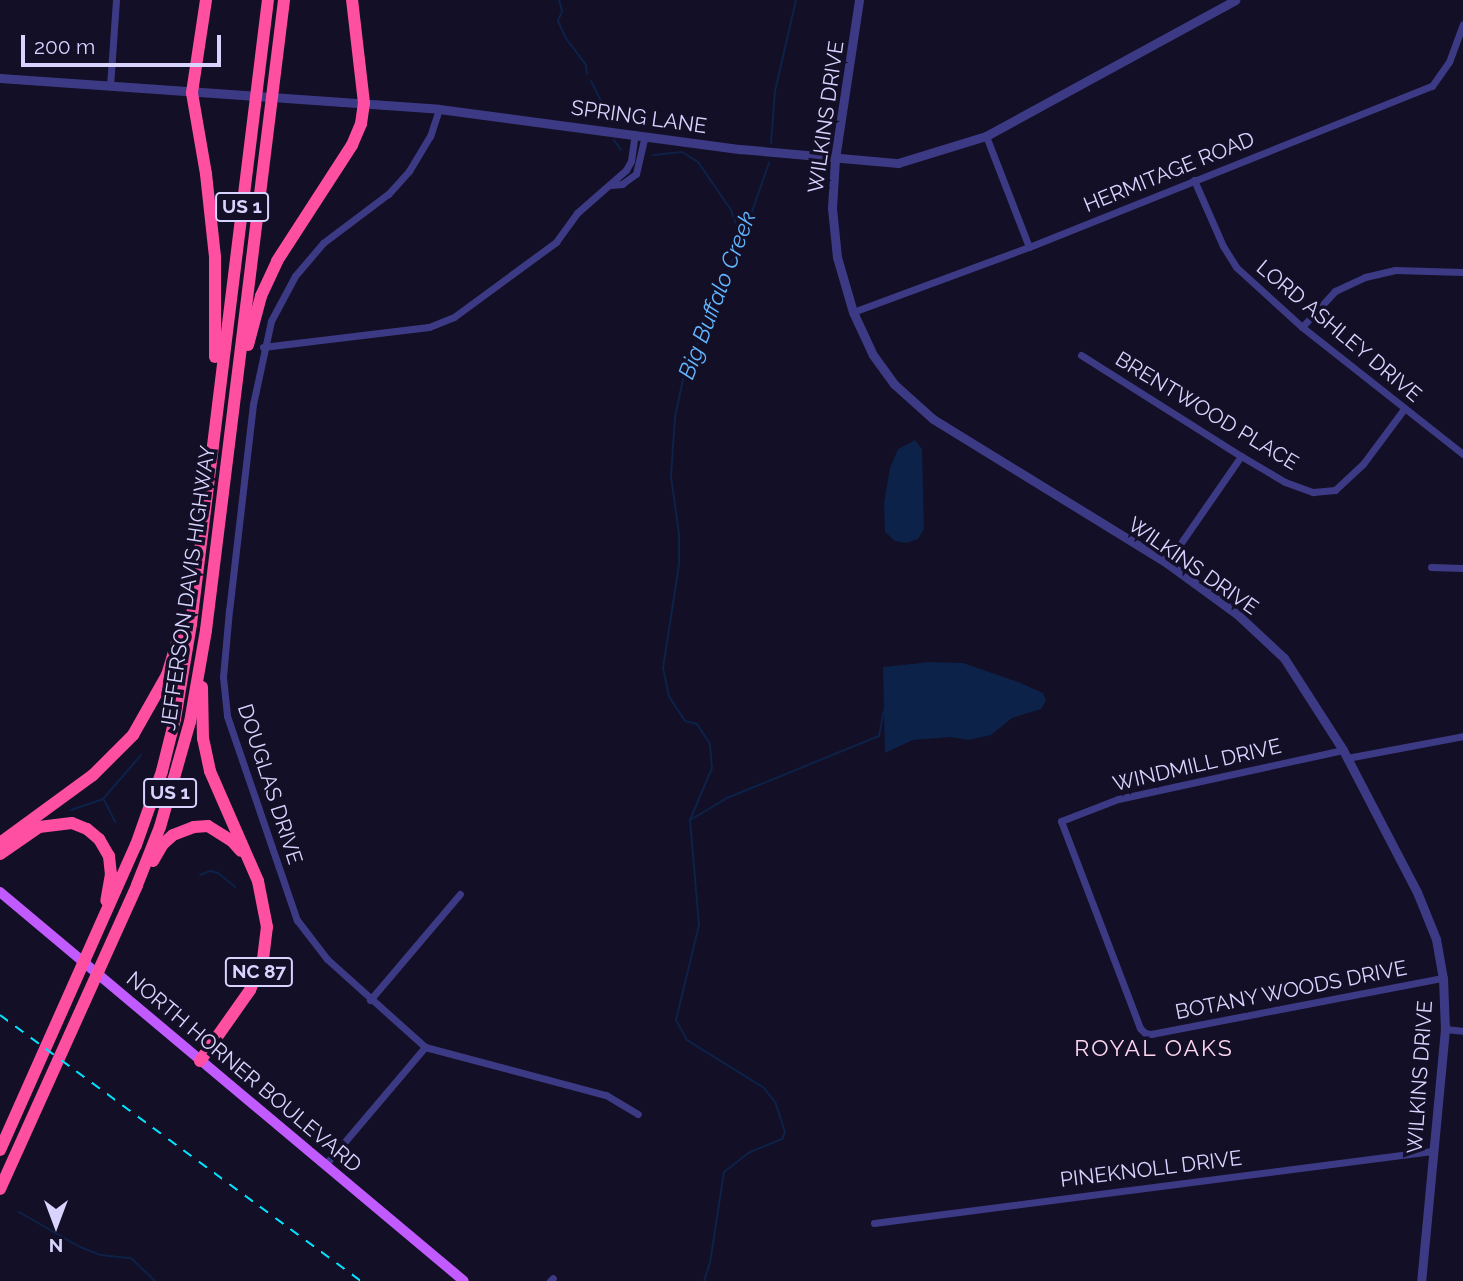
<!DOCTYPE html>
<style>
body{margin:0}
#map{position:relative;width:1463px;height:1281px;overflow:hidden;background:#130f26;font-family:Raleway,sans-serif}
div>[style]{position:absolute}
[style*='--x']{left:calc(var(--x)*1px);top:calc(var(--y)*1px);width:calc(var(--w)*1px);rotate:calc(var(--a)*1deg)}
.water>*{inset:0;background:#0c2248}
.stream>*{height:2px;margin:-1px;padding:0 1px;transform-origin:1px;border-radius:1px;background:#0c2248}
.minor>*{height:7px;margin:-3.5px;padding:0 3.5px;transform-origin:3.5px;border-radius:3.5px;background:#3d3a85}
.tertiary>*{height:9px;margin:-4.5px;padding:0 4.5px;transform-origin:4.5px;border-radius:4.5px;background:#3d3a85}
.primary>*{height:10px;margin:-5px;padding:0 5px;transform-origin:5px;border-radius:5px;background:#c25bff}
.motorway>*{height:12px;margin:-6px;padding:0 6px;transform-origin:6px;border-radius:6px;background:#ff4fa3}
.rail>*{height:2px;margin-top:-1px;transform-origin:0;background:repeating-linear-gradient(90deg,#00e5ff 0 10px,transparent 0 19px)}
span{translate:-50% -50%;white-space:nowrap;text-align:center;line-height:1.15;-webkit-text-stroke:7px #130f26;paint-order:stroke}
.shield-label span{padding:2px 5px;background:#130f26;border:2px solid;border-radius:5px;-webkit-text-stroke-width:0}
.shield-label{font-size:19px;color:#d9d4ff;font-weight:700}
.street-label{font-size:21px;color:#d9d4ff}
.water-label{font-size:23px;color:#62b6ff;font-style:italic}
.neighbourhood-label{font-size:23px;color:#ffd6f0;letter-spacing:2px}
.north{position:absolute;left:21px;top:1190px;width:70px;height:70px;-webkit-text-stroke:5px #130f26;paint-order:stroke;rotate:180deg;font-size:19px;font-weight:700;line-height:28px;text-align:center;color:#d9d4ff}
.north::after{content:'';display:block;margin:auto;width:24px;height:32px;background:#d9d4ff;clip-path:polygon(50% 0,100% 100%,50% 72%,0 100%)}
.scale{position:absolute;left:21px;top:35px;width:200px;height:32px;box-sizing:border-box;border:4px solid #d9d4ff;border-top:0;padding-left:9px;font-size:21px;line-height:24px;white-space:nowrap;color:#d9d4ff;-webkit-text-stroke:5px #130f26;paint-order:stroke}
</style>
<div id="map">
<div class="water">
<div style="clip-path:polygon(915px 440px,922px 449px,924px 529px,918px 539px,906px 543px,895px 541px,885px 532px,884px 503px,890px 468px,898px 449px)"></div>
<div style="clip-path:polygon(930px 662px,963px 663px,1018px 682px,1043px 693px,1046px 701px,1041px 709px,1012px 718px,991px 735px,968px 740px,951px 737px,913px 740px,885px 753px,883px 667px)"></div>
</div>
<div class="stream">
<div style="--x:559;--y:0;--w:11;--a:75"></div>
<div style="--x:562;--y:11;--w:11;--a:112"></div>
<div style="--x:558;--y:21;--w:17;--a:66"></div>
<div style="--x:565;--y:37;--w:35;--a:53"></div>
<div style="--x:586;--y:65;--w:9;--a:84"></div>
<div style="--x:591;--y:81;--w:42;--a:63.4"></div>
<div style="--x:614;--y:140;--w:12;--a:55"></div>
<div style="--x:771;--y:143;--w:52;--a:-85.6"></div>
<div style="--x:775;--y:91;--w:93;--a:-77"></div>
<div style="--x:653;--y:155;--w:29;--a:-6"></div>
<div style="--x:682;--y:152;--w:19;--a:32"></div>
<div style="--x:698;--y:162;--w:58;--a:55.5"></div>
<div style="--x:731;--y:210;--w:30;--a:70"></div>
<div style="--x:104;--y:800;--w:25;--a:63"></div>
<div style="--x:71;--y:810;--w:34;--a:-19"></div>
<div style="--x:103;--y:799;--w:58;--a:-49.2"></div>
<div style="--x:690;--y:820;--w:43;--a:-30.7"></div>
<div style="--x:727;--y:798;--w:164;--a:-22.2"></div>
<div style="--x:879;--y:736;--w:25;--a:-79"></div>
<div style="--x:200;--y:875;--w:11;--a:-22"></div>
<div style="--x:210;--y:871;--w:8;--a:14"></div>
<div style="--x:218;--y:873;--w:22;--a:39"></div>
<div style="--x:19;--y:1212;--w:70;--a:29.8"></div>
<div style="--x:80;--y:1247;--w:22;--a:21"></div>
<div style="--x:101;--y:1255;--w:30;--a:6"></div>
<div style="--x:131;--y:1258;--w:33;--a:44"></div>
<div style="--x:704;--y:1281;--w:19;--a:-72"></div>
<div style="--x:710;--y:1263;--w:92;--a:-81.3"></div>
<div style="--x:724;--y:1172;--w:33;--a:-38"></div>
<div style="--x:750;--y:1152;--w:35;--a:-22"></div>
<div style="--x:782;--y:1139;--w:8;--a:-67"></div>
<div style="--x:785;--y:1132;--w:32;--a:-108"></div>
<div style="--x:775;--y:1102;--w:18;--a:-128"></div>
<div style="--x:764;--y:1088;--w:91;--a:-148.1"></div>
<div style="--x:687;--y:1040;--w:23;--a:-119"></div>
<div style="--x:676;--y:1020;--w:98;--a:-76.4"></div>
<div style="--x:699;--y:925;--w:105;--a:-94.9"></div>
<div style="--x:690;--y:820;--w:56;--a:-67.1"></div>
<div style="--x:712;--y:768;--w:24;--a:-95"></div>
<div style="--x:710;--y:744;--w:24;--a:-123"></div>
<div style="--x:697;--y:724;--w:12;--a:-166"></div>
<div style="--x:685;--y:721;--w:30;--a:-123"></div>
<div style="--x:669;--y:696;--w:29;--a:-102"></div>
<div style="--x:663;--y:668;--w:104;--a:-81.2"></div>
<div style="--x:679;--y:565;--w:31;--a:-90"></div>
<div style="--x:679;--y:534;--w:59;--a:-97.9"></div>
<div style="--x:671;--y:476;--w:59;--a:-86.1"></div>
<div style="--x:675;--y:417;--w:39;--a:-78"></div>
<div style="--x:683;--y:379;--w:166;--a:-67.3"></div>
<div style="--x:747;--y:226;--w:67;--a:-70.8"></div>
</div>
<div class="minor">
<div style="--x:110;--y:86;--w:86;--a:-86"></div>
<div style="--x:439;--y:109;--w:28;--a:108"></div>
<div style="--x:430;--y:136;--w:41;--a:121"></div>
<div style="--x:409;--y:171;--w:31;--a:132"></div>
<div style="--x:388;--y:194;--w:81;--a:143"></div>
<div style="--x:323;--y:243;--w:43;--a:130.3"></div>
<div style="--x:295;--y:276;--w:51;--a:118.1"></div>
<div style="--x:271;--y:321;--w:85;--a:102.2"></div>
<div style="--x:253;--y:404;--w:207;--a:96.6"></div>
<div style="--x:229;--y:610;--w:67;--a:95.1"></div>
<div style="--x:223;--y:677;--w:39;--a:84"></div>
<div style="--x:227;--y:716;--w:216;--a:71.1"></div>
<div style="--x:297;--y:920;--w:49;--a:52.4"></div>
<div style="--x:327;--y:959;--w:132;--a:41.9"></div>
<div style="--x:425;--y:1047;--w:187;--a:14.9"></div>
<div style="--x:606;--y:1095;--w:37;--a:31"></div>
<div style="--x:986;--y:136;--w:119;--a:68.8"></div>
<div style="--x:1194;--y:180;--w:72;--a:66.3"></div>
<div style="--x:1223;--y:246;--w:25;--a:58"></div>
<div style="--x:1236;--y:267;--w:89;--a:42.3"></div>
<div style="--x:1302;--y:327;--w:205;--a:38.3"></div>
<div style="--x:611;--y:185;--w:11;--a:-5"></div>
<div style="--x:622;--y:184;--w:17;--a:-36"></div>
<div style="--x:636;--y:174;--w:39;--a:-77"></div>
<div style="--x:853;--y:312;--w:188;--a:-20.3"></div>
<div style="--x:1029;--y:247;--w:434;--a:-21.8"></div>
<div style="--x:1432;--y:86;--w:29;--a:-55"></div>
<div style="--x:1449;--y:62;--w:40;--a:-69.8"></div>
<div style="--x:1302;--y:327;--w:49;--a:-47.5"></div>
<div style="--x:1335;--y:291;--w:33;--a:-25"></div>
<div style="--x:1365;--y:277;--w:31;--a:-13"></div>
<div style="--x:1395;--y:270;--w:68;--a:1.7"></div>
<div style="--x:263;--y:347;--w:167;--a:-6.9"></div>
<div style="--x:429;--y:327;--w:27;--a:-22"></div>
<div style="--x:454;--y:317;--w:127;--a:-36.3"></div>
<div style="--x:556;--y:242;--w:36;--a:-54"></div>
<div style="--x:577;--y:213;--w:65;--a:-41.3"></div>
<div style="--x:626;--y:170;--w:10;--a:-61"></div>
<div style="--x:631;--y:161;--w:27;--a:-82"></div>
<div style="--x:1081;--y:355;--w:189;--a:32.3"></div>
<div style="--x:1241;--y:456;--w:51;--a:30.6"></div>
<div style="--x:1285;--y:482;--w:30;--a:20"></div>
<div style="--x:1313;--y:492;--w:22;--a:-5"></div>
<div style="--x:1335;--y:490;--w:38;--a:-43"></div>
<div style="--x:1363;--y:464;--w:69;--a:-53.3"></div>
<div style="--x:1167;--y:563;--w:130;--a:-55.3"></div>
<div style="--x:1431;--y:567;--w:32;--a:2"></div>
<div style="--x:1343;--y:750;--w:230;--a:167.7"></div>
<div style="--x:1118;--y:799;--w:61;--a:158.9"></div>
<div style="--x:1061;--y:821;--w:222;--a:69.1"></div>
<div style="--x:1140;--y:1028;--w:7;--a:45"></div>
<div style="--x:1145;--y:1033;--w:6;--a:9"></div>
<div style="--x:1151;--y:1034;--w:297;--a:-10.9"></div>
<div style="--x:1347;--y:758;--w:118;--a:-10.7"></div>
<div style="--x:370;--y:1000;--w:139;--a:-49.7"></div>
<div style="--x:1445;--y:1029;--w:18;--a:6"></div>
<div style="--x:325;--y:1165;--w:155;--a:-49.7"></div>
<div style="--x:874;--y:1223;--w:563;--a:-7.35"></div>
<div style="--x:550;--y:1281;--w:4;--a:-45"></div>
</div>
<div class="tertiary">
<div style="--x:859;--y:0;--w:161;--a:98.6"></div>
<div style="--x:835;--y:159;--w:49;--a:93.5"></div>
<div style="--x:832;--y:208;--w:49;--a:84.2"></div>
<div style="--x:837;--y:257;--w:57;--a:73.8"></div>
<div style="--x:853;--y:312;--w:47;--a:65.1"></div>
<div style="--x:873;--y:355;--w:36;--a:54"></div>
<div style="--x:894;--y:384;--w:52;--a:41.9"></div>
<div style="--x:933;--y:419;--w:275;--a:31.6"></div>
<div style="--x:1167;--y:563;--w:88;--a:36.2"></div>
<div style="--x:1238;--y:615;--w:63;--a:43.1"></div>
<div style="--x:1284;--y:658;--w:109;--a:57.3"></div>
<div style="--x:1343;--y:750;--w:160;--a:62.5"></div>
<div style="--x:1417;--y:892;--w:51;--a:68"></div>
<div style="--x:1436;--y:939;--w:40;--a:80"></div>
<div style="--x:1443;--y:978;--w:51;--a:87.8"></div>
<div style="--x:1445;--y:1029;--w:253;--a:95.4"></div>
<div style="--x:0;--y:78;--w:440;--a:4"></div>
<div style="--x:439;--y:109;--w:304;--a:7.6"></div>
<div style="--x:740;--y:149;--w:159;--a:5.1"></div>
<div style="--x:898;--y:163;--w:92;--a:-17.1"></div>
<div style="--x:986;--y:136;--w:284;--a:-28.6"></div>
</div>
<div class="primary">
<div style="--x:0;--y:892;--w:605;--a:39.98"></div>
</div>
<div class="motorway">
<div style="--x:206;--y:0;--w:94;--a:98.6"></div>
<div style="--x:192;--y:93;--w:82;--a:80.2"></div>
<div style="--x:206;--y:174;--w:83;--a:83.8"></div>
<div style="--x:215;--y:257;--w:100;--a:90"></div>
<div style="--x:248;--y:345;--w:51;--a:-75.1"></div>
<div style="--x:261;--y:296;--w:38;--a:-65"></div>
<div style="--x:277;--y:261;--w:138;--a:-57.1"></div>
<div style="--x:352;--y:145;--w:23;--a:-67"></div>
<div style="--x:361;--y:124;--w:21;--a:-82"></div>
<div style="--x:364;--y:103;--w:104;--a:-96.6"></div>
<div style="--x:0;--y:843;--w:115;--a:-36.2"></div>
<div style="--x:93;--y:775;--w:57;--a:-45"></div>
<div style="--x:133;--y:735;--w:69;--a:-60.5"></div>
<div style="--x:167;--y:675;--w:59;--a:-73.1"></div>
<div style="--x:0;--y:854;--w:47;--a:-34.7"></div>
<div style="--x:39;--y:827;--w:33;--a:-7"></div>
<div style="--x:72;--y:823;--w:16;--a:22"></div>
<div style="--x:87;--y:829;--w:16;--a:40"></div>
<div style="--x:99;--y:839;--w:20;--a:60"></div>
<div style="--x:109;--y:856;--w:18;--a:84"></div>
<div style="--x:111;--y:874;--w:27;--a:100"></div>
<div style="--x:153;--y:861;--w:20;--a:-60"></div>
<div style="--x:163;--y:844;--w:13;--a:-42"></div>
<div style="--x:173;--y:835;--w:22;--a:-21"></div>
<div style="--x:194;--y:827;--w:14;--a:-4"></div>
<div style="--x:208;--y:826;--w:28;--a:32"></div>
<div style="--x:232;--y:841;--w:13;--a:48"></div>
<div style="--x:200;--y:1061;--w:87;--a:-54.8"></div>
<div style="--x:250;--y:990;--w:34;--a:-67"></div>
<div style="--x:263;--y:959;--w:32;--a:-83"></div>
<div style="--x:267;--y:927;--w:47;--a:-101.1"></div>
<div style="--x:258;--y:881;--w:120;--a:-113.6"></div>
<div style="--x:210;--y:771;--w:33;--a:-102"></div>
<div style="--x:203;--y:739;--w:52;--a:-91.1"></div>
<div style="--x:0;--y:1150;--w:334;--a:-66"></div>
<div style="--x:136;--y:845;--w:78;--a:-70.6"></div>
<div style="--x:162;--y:771;--w:54;--a:-76"></div>
<div style="--x:175;--y:719;--w:96;--a:-80.4"></div>
<div style="--x:191;--y:624;--w:629;--a:-82.97"></div>
<div style="--x:0;--y:1189;--w:333;--a:-65.7"></div>
<div style="--x:137;--y:885;--w:62;--a:-68.4"></div>
<div style="--x:160;--y:827;--w:109;--a:-74.1"></div>
<div style="--x:190;--y:722;--w:93;--a:-80.1"></div>
<div style="--x:206;--y:630;--w:635;--a:-82.94"></div>
</div>
<div class="rail">
<div style="--x:0;--y:1015;--w:448;--a:36.4"></div>
</div>
<div class="shield-label">
<span style="left:242px;top:207px">US 1</span>
<span style="left:170px;top:793px">US 1</span>
<span style="left:259px;top:972px">NC 87</span>
</div>
<div class="street-label">
<span style="left:639px;top:117px;rotate:8deg">SPRING LANE</span>
<span style="left:826px;top:117px;rotate:-82deg">WILKINS DRIVE</span>
<span style="left:1169px;top:172px;rotate:-22deg">HERMITAGE ROAD</span>
<span style="left:1339px;top:331px;rotate:40deg">LORD ASHLEY DRIVE</span>
<span style="left:1207px;top:411px;rotate:31deg">BRENTWOOD PLACE</span>
<span style="left:1193px;top:566px;rotate:35deg">WILKINS DRIVE</span>
<span style="left:188px;top:588px;rotate:-82deg">JEFFERSON DAVIS HIGHWAY</span>
<span style="left:1197px;top:765px;rotate:-13deg">WINDMILL DRIVE</span>
<span style="left:270px;top:784px;rotate:72deg">DOUGLAS DRIVE</span>
<span style="left:1291px;top:990px;rotate:-11deg">BOTANY WOODS DRIVE</span>
<span style="left:244px;top:1072px;rotate:40deg">NORTH HORNER BOULEVARD</span>
<span style="left:1420px;top:1077px;rotate:-86deg">WILKINS DRIVE</span>
<span style="left:1151px;top:1169px;rotate:-7deg">PINEKNOLL DRIVE</span>
</div>
<div class="water-label">
<span style="left:717px;top:295px;rotate:-69deg">Big Buffalo Creek</span>
</div>
<div class="neighbourhood-label">
<span style="left:1154px;top:1048px">ROYAL OAKS</span>
</div>
<div class="north">N</div>
<div class="scale">200 m</div>
</div>
